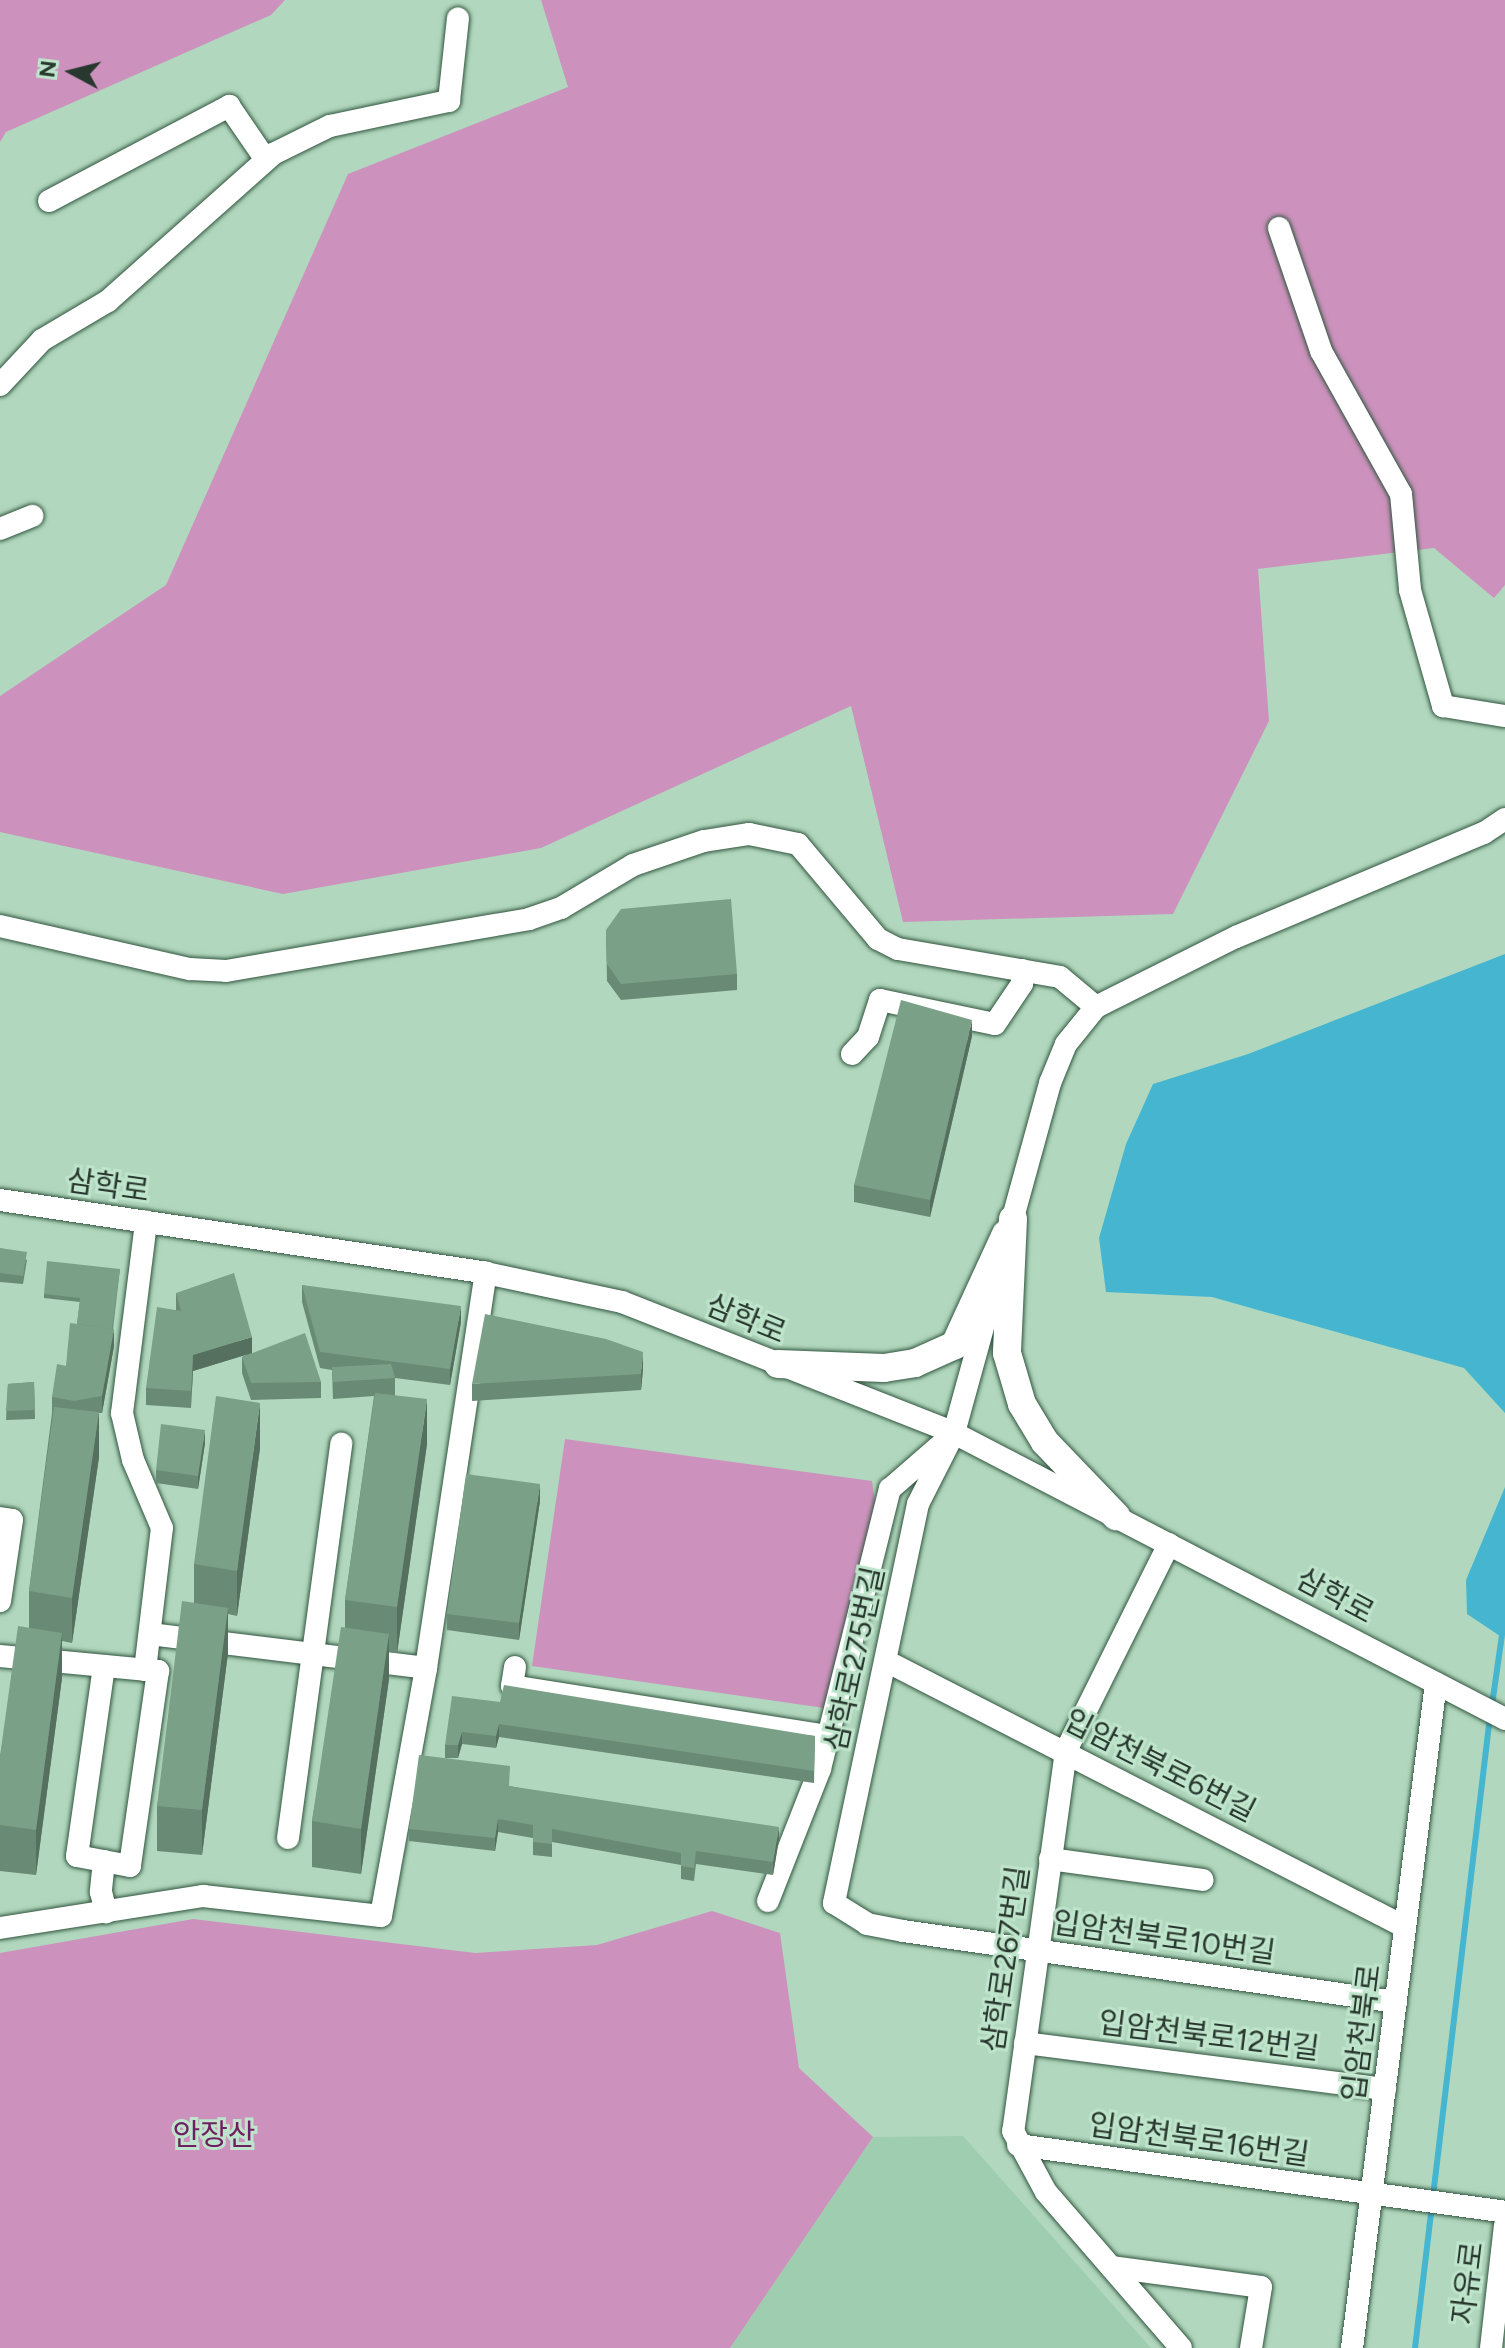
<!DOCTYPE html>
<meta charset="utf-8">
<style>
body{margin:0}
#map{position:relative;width:1505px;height:2348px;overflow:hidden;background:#b1d8be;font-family:Figtree,"Noto Sans KR",sans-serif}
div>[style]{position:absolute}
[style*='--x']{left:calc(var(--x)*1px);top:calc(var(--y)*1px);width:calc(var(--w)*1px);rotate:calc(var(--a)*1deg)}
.built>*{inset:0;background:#9fcdaf}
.green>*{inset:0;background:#cc92bd}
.water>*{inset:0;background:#46b6d0}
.stream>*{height:6px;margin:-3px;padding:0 3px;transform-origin:3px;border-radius:3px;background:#46b6d0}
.roads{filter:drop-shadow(0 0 2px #32553f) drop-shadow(0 0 2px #32553f)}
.minor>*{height:22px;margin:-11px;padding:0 11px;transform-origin:11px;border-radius:11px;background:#fff}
.major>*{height:28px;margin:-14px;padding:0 14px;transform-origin:14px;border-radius:14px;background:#fff}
.wall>*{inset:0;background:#698a74}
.shaded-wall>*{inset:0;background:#55705e}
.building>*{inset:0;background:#7aa087}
span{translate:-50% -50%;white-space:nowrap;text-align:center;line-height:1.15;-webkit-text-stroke:6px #bee5cb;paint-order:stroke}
.street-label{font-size:30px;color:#29382e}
.park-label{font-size:30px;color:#6f1f61}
.north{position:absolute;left:32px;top:32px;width:80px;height:80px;-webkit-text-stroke:6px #bee5cb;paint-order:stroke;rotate:277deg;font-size:22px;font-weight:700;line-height:32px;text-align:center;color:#29382e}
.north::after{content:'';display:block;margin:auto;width:28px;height:36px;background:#29382e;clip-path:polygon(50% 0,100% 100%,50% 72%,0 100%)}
</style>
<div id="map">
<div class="built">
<div style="clip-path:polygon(963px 2136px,1151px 2348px,730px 2348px,873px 2137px)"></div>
</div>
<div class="green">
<div style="clip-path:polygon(0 0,285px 0,271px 15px,6px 132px,0 142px)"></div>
<div style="clip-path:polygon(541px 0,1505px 0,1505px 585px,1494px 598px,1434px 548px,1258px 569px,1269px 721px,1173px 914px,903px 922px,851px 706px,541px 848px,283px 894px,0 832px,0 696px,166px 585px,348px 174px,568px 87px)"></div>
<div style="clip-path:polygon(565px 1439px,872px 1481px,875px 1502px,824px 1708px,532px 1666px)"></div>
<div style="clip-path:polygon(712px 1911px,780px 1933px,799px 2068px,873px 2137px,730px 2348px,0 2348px,0 1953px,193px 1919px,475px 1953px,597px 1945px)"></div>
</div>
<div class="water">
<div style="clip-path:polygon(1505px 954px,1505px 1413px,1464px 1368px,1212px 1297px,1106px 1292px,1099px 1238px,1126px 1144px,1153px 1084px,1248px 1054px)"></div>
<div style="clip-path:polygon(1505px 1487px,1505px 1629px,1500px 1636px,1467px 1614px,1466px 1580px)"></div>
</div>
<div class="stream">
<div style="--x:1492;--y:1705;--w:92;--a:-81.9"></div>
<div style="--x:1415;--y:2348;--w:636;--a:-83.23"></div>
</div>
<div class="roads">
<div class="minor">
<div style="--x:49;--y:201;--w:204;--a:-27.8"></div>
<div style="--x:229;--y:106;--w:65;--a:55.6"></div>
<div style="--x:1279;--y:228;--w:130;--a:71.1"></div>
<div style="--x:1321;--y:351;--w:164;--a:60.8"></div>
<div style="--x:1401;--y:494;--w:96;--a:84.6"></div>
<div style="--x:1410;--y:590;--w:121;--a:74.1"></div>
<div style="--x:1443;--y:706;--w:63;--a:9.2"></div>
<div style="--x:0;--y:385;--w:62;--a:-47"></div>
<div style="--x:42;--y:340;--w:77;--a:-30.6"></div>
<div style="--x:108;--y:301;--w:221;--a:-41.7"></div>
<div style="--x:273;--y:154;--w:64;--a:-26.2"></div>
<div style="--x:330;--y:126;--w:122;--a:-11.9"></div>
<div style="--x:449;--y:101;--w:83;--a:-83.8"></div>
<div style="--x:0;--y:529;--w:35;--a:-22"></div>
<div style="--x:0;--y:926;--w:195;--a:12.8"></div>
<div style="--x:190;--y:969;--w:36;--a:3"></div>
<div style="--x:226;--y:971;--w:307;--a:-9.7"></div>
<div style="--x:529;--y:919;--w:34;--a:-19"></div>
<div style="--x:561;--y:908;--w:84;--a:-30.8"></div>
<div style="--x:633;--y:865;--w:75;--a:-18.7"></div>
<div style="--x:704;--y:841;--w:46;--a:-8.8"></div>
<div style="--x:749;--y:834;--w:50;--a:11.5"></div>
<div style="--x:798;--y:844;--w:124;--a:49.9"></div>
<div style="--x:878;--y:939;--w:22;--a:27"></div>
<div style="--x:898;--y:949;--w:164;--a:9.8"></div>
<div style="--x:1060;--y:977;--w:47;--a:39.8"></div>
<div style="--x:852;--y:1054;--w:23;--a:-47"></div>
<div style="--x:868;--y:1037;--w:39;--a:-72"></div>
<div style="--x:880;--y:1000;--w:117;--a:11.8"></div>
<div style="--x:995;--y:1024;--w:48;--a:-56"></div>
<div style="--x:1022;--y:984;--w:14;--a:-90"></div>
<div style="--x:0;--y:1200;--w:491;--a:8.5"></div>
<div style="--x:486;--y:1273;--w:139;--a:12"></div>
<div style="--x:622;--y:1302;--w:357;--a:21.5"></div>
<div style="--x:954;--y:1433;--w:621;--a:27.43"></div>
<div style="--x:1009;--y:1232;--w:155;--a:-74.6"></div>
<div style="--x:1050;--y:1083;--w:42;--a:-67.7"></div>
<div style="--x:1066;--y:1044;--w:48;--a:-51"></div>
<div style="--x:1096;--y:1007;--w:157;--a:-26.6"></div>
<div style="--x:1236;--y:937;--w:269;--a:-22.8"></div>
<div style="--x:1484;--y:833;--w:25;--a:-34"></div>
<div style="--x:998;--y:1273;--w:166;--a:105.4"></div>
<div style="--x:954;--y:1433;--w:80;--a:116.9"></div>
<div style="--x:918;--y:1504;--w:408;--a:101.9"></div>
<div style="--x:834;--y:1903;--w:39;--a:32"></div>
<div style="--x:867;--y:1924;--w:37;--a:11"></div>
<div style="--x:903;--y:1931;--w:498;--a:8.2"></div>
<div style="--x:0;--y:1518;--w:12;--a:9"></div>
<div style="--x:12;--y:1520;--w:82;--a:98.4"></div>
<div style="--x:1169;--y:1544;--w:231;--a:116.5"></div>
<div style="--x:1066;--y:1751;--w:384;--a:97.9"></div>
<div style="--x:1013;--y:2131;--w:69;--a:61.6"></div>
<div style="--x:1046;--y:2192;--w:206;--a:49.1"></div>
<div style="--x:150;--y:1634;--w:278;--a:7"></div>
<div style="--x:0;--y:1656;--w:159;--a:5.4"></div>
<div style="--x:158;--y:1671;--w:197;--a:98.2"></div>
<div style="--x:130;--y:1866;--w:54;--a:-169.3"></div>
<div style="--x:77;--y:1856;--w:192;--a:-81.9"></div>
<div style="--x:886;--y:1661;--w:583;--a:27.14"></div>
<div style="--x:515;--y:1667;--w:19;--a:99"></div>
<div style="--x:512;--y:1686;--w:320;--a:9"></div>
<div style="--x:145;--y:1670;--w:143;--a:-83.2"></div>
<div style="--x:162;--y:1528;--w:74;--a:-113.1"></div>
<div style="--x:133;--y:1460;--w:48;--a:-103.2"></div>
<div style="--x:122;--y:1413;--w:193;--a:-82.8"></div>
<div style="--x:288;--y:1838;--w:398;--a:-82.3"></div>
<div style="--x:1050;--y:1859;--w:154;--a:7.8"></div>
<div style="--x:104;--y:1861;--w:31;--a:96"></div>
<div style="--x:101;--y:1892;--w:21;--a:76"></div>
<div style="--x:768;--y:1901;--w:142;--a:-68.5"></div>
<div style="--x:820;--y:1769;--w:289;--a:-76"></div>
<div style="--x:890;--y:1489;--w:72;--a:-41"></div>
<div style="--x:0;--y:1928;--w:206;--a:-9"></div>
<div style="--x:203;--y:1896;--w:179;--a:6.4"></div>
<div style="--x:381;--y:1916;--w:252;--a:-79.7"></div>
<div style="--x:426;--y:1668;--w:400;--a:-81.4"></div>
<div style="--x:1025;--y:2043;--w:363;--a:7.3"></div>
<div style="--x:1018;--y:2145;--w:492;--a:7.8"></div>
<div style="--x:1111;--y:2267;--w:151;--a:7.6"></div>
<div style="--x:1261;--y:2287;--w:62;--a:99.3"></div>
<div style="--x:1352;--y:2348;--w:670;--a:-82.8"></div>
<div style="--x:1491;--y:2348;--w:123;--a:-83.5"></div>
</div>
<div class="major">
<div style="--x:1013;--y:1219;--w:134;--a:92.6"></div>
<div style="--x:1007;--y:1353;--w:53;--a:73.6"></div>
<div style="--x:1022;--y:1404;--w:44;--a:58.8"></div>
<div style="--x:1045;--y:1442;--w:103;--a:46.2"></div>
<div style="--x:778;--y:1364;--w:106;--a:2.2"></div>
<div style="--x:884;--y:1368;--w:31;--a:-9"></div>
<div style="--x:915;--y:1363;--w:44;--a:-24.2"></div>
<div style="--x:955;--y:1345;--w:122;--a:-65.3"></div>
</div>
</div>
<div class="wall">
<div style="clip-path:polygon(606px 930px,737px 974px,737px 990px,621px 1000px,607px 981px)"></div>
<div style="clip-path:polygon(972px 1036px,930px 1217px,854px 1202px,854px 1185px)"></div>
<div style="clip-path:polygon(0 1248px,27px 1260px,23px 1284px,0 1282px)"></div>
<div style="clip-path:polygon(120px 1269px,113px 1329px,114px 1346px,102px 1413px,99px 1413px,99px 1457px,72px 1643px,62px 1641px,62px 1678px,36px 1875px,0 1871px,0 1756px,29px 1628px,29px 1591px,52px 1413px,52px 1397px,66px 1366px,77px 1324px,80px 1302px,44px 1298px,44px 1294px)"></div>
<div style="clip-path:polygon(302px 1285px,461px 1322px,450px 1385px,395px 1378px,395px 1395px,427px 1444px,397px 1653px,389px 1652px,389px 1679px,361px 1874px,312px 1867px,312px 1821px,345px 1627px,345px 1600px,374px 1396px,333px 1399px,332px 1370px,320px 1368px,302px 1302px)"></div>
<div style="clip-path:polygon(176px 1293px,252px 1353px,321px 1382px,321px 1398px,251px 1400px,242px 1373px,242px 1357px,248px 1354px,193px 1371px,191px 1408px,146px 1405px,146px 1388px,176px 1310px)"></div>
<div style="clip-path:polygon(643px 1369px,641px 1390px,472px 1401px,472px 1384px)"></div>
<div style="clip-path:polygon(34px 1382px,35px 1419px,6px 1420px,8px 1384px)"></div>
<div style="clip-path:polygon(205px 1443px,198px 1489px,156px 1483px,156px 1470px)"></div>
<div style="clip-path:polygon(260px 1448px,237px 1616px,228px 1614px,228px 1653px,202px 1855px,157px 1851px,157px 1806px,194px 1603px,194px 1564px)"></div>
<div style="clip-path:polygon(540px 1501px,519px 1640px,447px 1630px,447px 1614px)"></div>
<div style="clip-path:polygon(500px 1702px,815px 1736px,814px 1783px,499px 1737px,496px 1748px,462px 1744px,458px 1758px,445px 1758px,445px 1745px)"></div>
<div style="clip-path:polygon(509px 1786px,779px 1839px,773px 1875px,696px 1864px,694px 1881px,681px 1879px,681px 1865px,552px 1842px,552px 1857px,533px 1855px,533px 1838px,498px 1832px,495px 1851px,409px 1841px,409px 1829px)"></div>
</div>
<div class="shaded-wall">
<div style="clip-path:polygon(972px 1020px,972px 1036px,930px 1217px,930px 1200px)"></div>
<div style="clip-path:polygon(461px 1306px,461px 1322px,450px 1385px,450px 1369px)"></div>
<div style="clip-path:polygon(114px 1329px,114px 1346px,102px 1413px,102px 1396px)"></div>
<div style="clip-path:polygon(252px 1337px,252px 1353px,193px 1371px,191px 1408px,193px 1355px)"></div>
<div style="clip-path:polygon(643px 1352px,643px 1369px,641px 1390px,641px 1374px)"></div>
<div style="clip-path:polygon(427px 1399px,427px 1444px,397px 1653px,397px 1607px)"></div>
<div style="clip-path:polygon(260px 1403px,260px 1448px,237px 1616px,237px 1571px)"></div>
<div style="clip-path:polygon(99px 1412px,99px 1457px,72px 1643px,72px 1598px)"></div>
<div style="clip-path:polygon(205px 1430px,205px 1443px,198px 1489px,198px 1476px)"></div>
<div style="clip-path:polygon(540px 1484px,540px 1501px,519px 1640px,519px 1623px)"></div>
<div style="clip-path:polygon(228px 1608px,228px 1653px,202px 1855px,202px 1810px)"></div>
<div style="clip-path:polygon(62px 1633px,62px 1678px,36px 1875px,36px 1830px)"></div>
<div style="clip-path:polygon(389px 1634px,389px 1679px,361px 1874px,361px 1829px)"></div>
<div style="clip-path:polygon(499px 1724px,499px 1737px,496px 1748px,496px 1736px)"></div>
<div style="clip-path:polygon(462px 1732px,462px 1744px,458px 1758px,458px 1745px)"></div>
<div style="clip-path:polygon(498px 1819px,498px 1832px,495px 1851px,495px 1838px)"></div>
<div style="clip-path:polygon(779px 1827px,779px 1839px,773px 1875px,773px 1862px)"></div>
</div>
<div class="building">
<div style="clip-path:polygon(731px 899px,737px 974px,621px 984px,607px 964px,606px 930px,621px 909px)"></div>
<div style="clip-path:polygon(901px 1000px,972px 1020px,930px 1200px,854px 1185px)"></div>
<div style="clip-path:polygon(0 1248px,27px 1252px,23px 1276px,0 1273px)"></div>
<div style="clip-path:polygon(47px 1261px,120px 1269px,112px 1329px,77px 1324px,80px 1298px,44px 1294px)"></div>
<div style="clip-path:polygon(234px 1273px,252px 1337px,193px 1355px,191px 1391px,146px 1388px,157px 1307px,181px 1311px,176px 1293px)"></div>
<div style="clip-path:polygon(302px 1285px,461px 1306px,450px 1369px,320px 1352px)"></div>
<div style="clip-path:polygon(485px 1314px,606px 1339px,643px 1352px,641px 1374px,472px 1384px)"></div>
<div style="clip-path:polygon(70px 1323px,114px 1329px,102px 1396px,74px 1401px,52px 1397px,57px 1364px,66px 1366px)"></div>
<div style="clip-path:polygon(305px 1333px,321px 1382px,251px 1383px,242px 1357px)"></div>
<div style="clip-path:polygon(391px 1364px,395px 1378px,333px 1382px,332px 1367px)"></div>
<div style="clip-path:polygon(34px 1382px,35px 1410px,6px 1411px,8px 1384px)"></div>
<div style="clip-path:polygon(375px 1393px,427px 1399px,397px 1607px,345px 1600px)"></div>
<div style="clip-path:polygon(216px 1396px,260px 1403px,237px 1571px,194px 1564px)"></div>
<div style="clip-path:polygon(54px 1407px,99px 1412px,72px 1598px,29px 1591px)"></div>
<div style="clip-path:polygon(161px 1424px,205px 1430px,198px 1476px,156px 1470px)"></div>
<div style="clip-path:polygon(466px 1474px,540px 1484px,519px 1623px,447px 1614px)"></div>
<div style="clip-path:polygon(182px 1601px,228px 1608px,202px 1810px,157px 1806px)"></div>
<div style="clip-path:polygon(18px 1626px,62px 1633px,36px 1830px,0 1825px,0 1756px)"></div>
<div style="clip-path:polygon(341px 1627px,389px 1634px,361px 1829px,312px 1821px)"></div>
<div style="clip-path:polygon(504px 1685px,815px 1736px,814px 1771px,499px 1724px,496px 1736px,462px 1732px,458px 1745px,445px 1745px,452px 1696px,500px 1702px)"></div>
<div style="clip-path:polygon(419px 1755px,510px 1766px,509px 1786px,779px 1827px,773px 1862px,696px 1851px,694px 1868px,681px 1866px,681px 1853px,552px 1829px,552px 1844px,533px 1842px,533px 1825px,498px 1819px,495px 1838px,409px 1829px)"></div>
</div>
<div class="street-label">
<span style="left:108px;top:1186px;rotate:8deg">삼학로</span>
<span style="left:746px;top:1319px;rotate:22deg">삼학로</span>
<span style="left:1335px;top:1596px;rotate:28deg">삼학로</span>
<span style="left:855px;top:1659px;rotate:-78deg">삼학로275번길</span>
<span style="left:1160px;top:1766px;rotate:27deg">입암천북로6번길</span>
<span style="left:1164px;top:1938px;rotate:8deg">입암천북로10번길</span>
<span style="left:1006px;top:1959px;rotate:-82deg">삼학로267번길</span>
<span style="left:1362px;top:2033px;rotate:-83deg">입암천북로</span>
<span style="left:1209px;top:2036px;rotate:7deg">입암천북로12번길</span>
<span style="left:1199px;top:2140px;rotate:8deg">입암천북로16번길</span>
<span style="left:1468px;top:2283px;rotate:-83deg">자유로</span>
</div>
<div class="park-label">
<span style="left:214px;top:2135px">안장산</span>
</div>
<div class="north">N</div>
</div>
